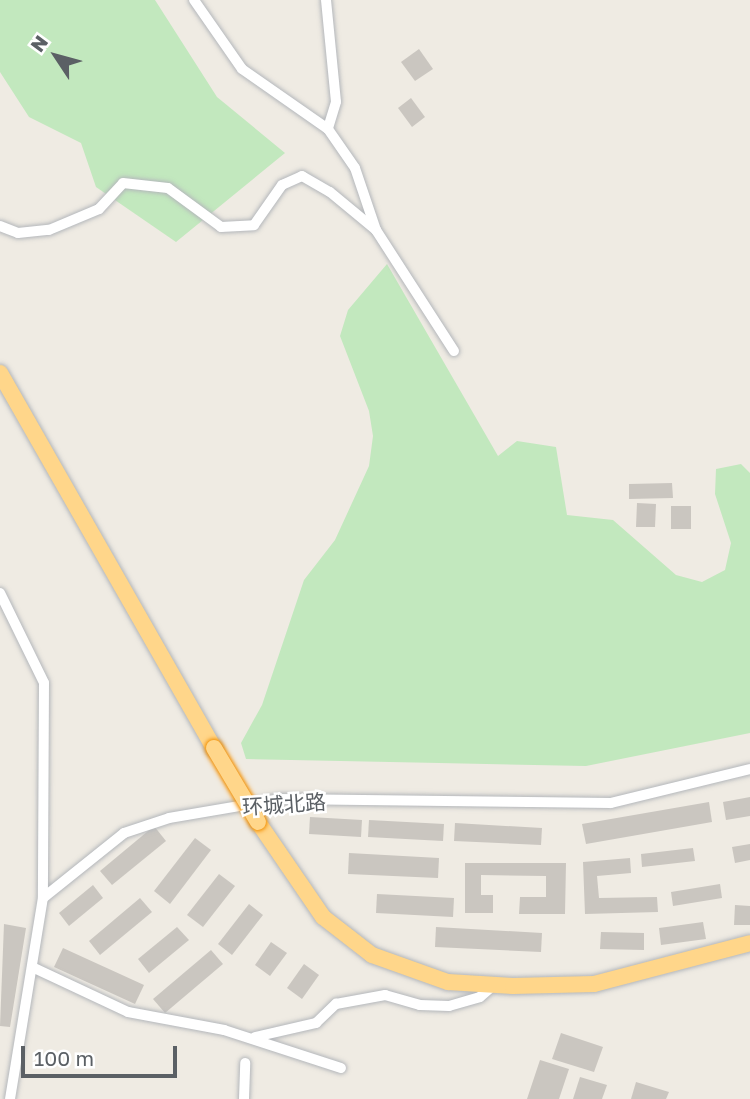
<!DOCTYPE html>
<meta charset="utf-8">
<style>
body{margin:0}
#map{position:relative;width:750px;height:1099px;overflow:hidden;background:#efebe3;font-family:"Golos Text","Noto Sans SC",sans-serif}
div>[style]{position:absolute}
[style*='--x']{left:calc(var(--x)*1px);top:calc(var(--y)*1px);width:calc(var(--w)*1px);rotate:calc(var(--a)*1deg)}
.green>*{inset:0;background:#c2e8be}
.building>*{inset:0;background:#cac6c0}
.roads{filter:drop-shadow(0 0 2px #b4b7bb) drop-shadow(0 0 2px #b4b7bb)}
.minor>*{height:10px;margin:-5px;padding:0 5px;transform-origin:5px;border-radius:5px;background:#fff}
.highway>*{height:16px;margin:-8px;padding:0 8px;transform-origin:8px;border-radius:8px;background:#ffd68a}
.bridges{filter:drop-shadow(0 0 2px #f28f00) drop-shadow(0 0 2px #f28f00)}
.highway-bridge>*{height:16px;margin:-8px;padding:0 8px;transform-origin:8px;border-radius:8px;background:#ffd68a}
span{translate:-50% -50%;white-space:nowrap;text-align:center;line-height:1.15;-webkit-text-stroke:5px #fff;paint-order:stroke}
.street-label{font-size:21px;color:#5b6065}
.north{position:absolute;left:21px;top:21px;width:70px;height:70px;-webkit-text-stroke:5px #fff;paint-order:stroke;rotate:306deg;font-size:19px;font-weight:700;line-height:28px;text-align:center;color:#5b6065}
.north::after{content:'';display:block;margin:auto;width:24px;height:32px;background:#5b6065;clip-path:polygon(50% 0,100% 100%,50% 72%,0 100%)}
.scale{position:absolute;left:21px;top:1046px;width:156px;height:32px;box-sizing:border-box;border:4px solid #5b6065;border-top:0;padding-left:9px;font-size:21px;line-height:24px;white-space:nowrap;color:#5b6065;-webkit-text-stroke:5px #fff;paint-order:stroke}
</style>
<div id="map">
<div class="green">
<div style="clip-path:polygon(0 0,155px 0,217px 97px,285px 153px,176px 242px,96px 187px,81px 143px,29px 117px,0 72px)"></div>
<div style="clip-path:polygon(387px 264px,498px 456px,517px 441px,556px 447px,567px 515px,613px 520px,676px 575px,702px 582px,725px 570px,731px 543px,715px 494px,716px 469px,741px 464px,750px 473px,750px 733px,586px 766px,246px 759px,241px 743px,262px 705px,304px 580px,335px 540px,369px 466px,373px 436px,369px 411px,340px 336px,348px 310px)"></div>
</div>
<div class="building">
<div style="clip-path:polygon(419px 49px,433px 69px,415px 81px,401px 62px)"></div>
<div style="clip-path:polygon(411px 98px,425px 117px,412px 127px,398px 108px)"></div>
<div style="clip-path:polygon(672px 483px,673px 498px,629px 499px,629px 484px)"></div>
<div style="clip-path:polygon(637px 503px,656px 504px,655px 527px,636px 527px)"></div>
<div style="clip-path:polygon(671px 506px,691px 506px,691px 529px,671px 529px)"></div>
<div style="clip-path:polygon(750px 797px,750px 816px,726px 820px,723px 802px)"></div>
<div style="clip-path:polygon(709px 802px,712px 822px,586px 844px,582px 824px)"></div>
<div style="clip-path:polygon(310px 817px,362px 820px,361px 837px,309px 834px)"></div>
<div style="clip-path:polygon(369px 820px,444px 824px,443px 841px,368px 837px)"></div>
<div style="clip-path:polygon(455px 823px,542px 828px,541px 845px,454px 841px)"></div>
<div style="clip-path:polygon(154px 826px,166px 841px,112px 885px,100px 871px)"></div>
<div style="clip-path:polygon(195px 838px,211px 850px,170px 904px,154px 891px)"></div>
<div style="clip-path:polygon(750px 844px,750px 860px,735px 863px,732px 847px)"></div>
<div style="clip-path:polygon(693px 848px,695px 861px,642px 867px,641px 854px)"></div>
<div style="clip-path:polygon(349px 853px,439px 858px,438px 878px,348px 874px)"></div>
<div style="clip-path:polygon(630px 858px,631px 873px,597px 876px,599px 898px,657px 897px,658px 912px,585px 914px,583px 862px)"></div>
<div style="clip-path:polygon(465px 863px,566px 863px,565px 914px,519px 914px,520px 897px,546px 897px,546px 876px,481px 875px,481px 895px,493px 895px,493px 913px,465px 913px)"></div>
<div style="clip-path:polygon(219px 874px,235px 886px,203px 927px,187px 915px)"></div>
<div style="clip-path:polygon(720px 884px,722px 898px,673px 906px,671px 892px)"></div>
<div style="clip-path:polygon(93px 885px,103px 898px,69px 926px,59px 913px)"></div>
<div style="clip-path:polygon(377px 894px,454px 898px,453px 917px,376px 913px)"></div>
<div style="clip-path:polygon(140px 898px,152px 912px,100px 955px,89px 941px)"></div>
<div style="clip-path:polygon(249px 904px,263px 915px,232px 955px,218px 944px)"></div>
<div style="clip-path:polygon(735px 905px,750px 906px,750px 925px,734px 925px)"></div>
<div style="clip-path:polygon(703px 922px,706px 939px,661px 945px,659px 928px)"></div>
<div style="clip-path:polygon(4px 924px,26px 928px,10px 1027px,0 1026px)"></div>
<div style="clip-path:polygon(177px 927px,189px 940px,149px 973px,138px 959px)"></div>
<div style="clip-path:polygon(436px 927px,542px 933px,541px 952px,435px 947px)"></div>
<div style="clip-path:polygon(601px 932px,644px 933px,644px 950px,600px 949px)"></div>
<div style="clip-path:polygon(271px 942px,287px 953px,270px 976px,255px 965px)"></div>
<div style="clip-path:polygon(63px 948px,144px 985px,135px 1004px,54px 967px)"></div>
<div style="clip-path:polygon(211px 950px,223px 964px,165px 1013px,153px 999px)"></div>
<div style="clip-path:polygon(304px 964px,319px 975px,302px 999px,287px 988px)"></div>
<div style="clip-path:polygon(561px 1033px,603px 1047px,594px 1072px,552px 1059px)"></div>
<div style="clip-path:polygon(540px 1060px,569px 1069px,559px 1099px,527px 1099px)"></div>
<div style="clip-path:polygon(580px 1077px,607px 1085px,602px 1099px,573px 1099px)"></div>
<div style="clip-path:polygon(636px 1082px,669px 1092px,666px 1099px,631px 1099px)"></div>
</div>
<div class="roads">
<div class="minor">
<div style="--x:194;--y:0;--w:84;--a:55.2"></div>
<div style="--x:242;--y:69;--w:105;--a:34.9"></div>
<div style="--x:328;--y:129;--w:47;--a:55.3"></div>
<div style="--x:355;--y:168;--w:65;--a:71.3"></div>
<div style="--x:376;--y:230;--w:144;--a:57.2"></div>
<div style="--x:326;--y:0;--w:102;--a:84.4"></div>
<div style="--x:336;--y:102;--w:28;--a:107"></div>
<div style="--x:0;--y:226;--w:19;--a:21"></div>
<div style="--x:18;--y:233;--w:31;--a:-6"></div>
<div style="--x:49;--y:230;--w:54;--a:-22.8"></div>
<div style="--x:99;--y:209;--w:35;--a:-47"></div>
<div style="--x:123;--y:183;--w:45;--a:6.3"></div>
<div style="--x:168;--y:188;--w:66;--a:36.3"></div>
<div style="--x:221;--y:227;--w:33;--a:-3"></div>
<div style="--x:254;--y:225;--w:49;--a:-55"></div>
<div style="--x:282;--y:185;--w:22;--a:-24"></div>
<div style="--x:302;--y:176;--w:32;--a:30"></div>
<div style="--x:330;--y:192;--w:60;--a:39.6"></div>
<div style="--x:0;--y:593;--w:100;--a:63.9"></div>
<div style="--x:44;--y:683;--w:215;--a:90.3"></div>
<div style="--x:32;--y:967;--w:106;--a:25.1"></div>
<div style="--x:128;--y:1012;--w:98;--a:10.6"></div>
<div style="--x:224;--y:1030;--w:123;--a:18"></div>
<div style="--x:255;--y:1037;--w:63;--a:-12.9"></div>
<div style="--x:316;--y:1023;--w:28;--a:-44"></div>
<div style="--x:336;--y:1004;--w:50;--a:-10.4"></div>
<div style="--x:385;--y:995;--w:36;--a:16"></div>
<div style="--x:420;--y:1005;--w:29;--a:2"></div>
<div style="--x:449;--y:1006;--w:32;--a:-16"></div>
<div style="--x:480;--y:997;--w:18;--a:-41"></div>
<div style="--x:10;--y:1099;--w:204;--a:-80.7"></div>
<div style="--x:43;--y:898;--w:104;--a:-38.7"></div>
<div style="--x:124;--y:833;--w:47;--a:-18.4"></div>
<div style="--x:169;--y:818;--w:113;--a:-9.7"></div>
<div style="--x:280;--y:799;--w:331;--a:0.7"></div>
<div style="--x:611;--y:803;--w:143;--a:-13.7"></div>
<div style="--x:244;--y:1099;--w:36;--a:-88"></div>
</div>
<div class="highway">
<div style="--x:0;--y:373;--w:432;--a:60.3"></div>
<div style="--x:258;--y:822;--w:115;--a:55.6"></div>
<div style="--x:323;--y:917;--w:62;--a:37.8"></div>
<div style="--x:372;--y:955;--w:81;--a:19.6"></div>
<div style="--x:448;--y:982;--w:65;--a:3.5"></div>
<div style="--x:513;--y:986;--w:81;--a:-1.4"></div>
<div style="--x:594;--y:984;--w:161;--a:-14.7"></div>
</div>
</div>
<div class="bridges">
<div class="highway-bridge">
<div style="--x:214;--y:748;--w:86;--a:59.3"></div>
</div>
</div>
<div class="street-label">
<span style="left:284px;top:804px;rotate:-4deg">环城北路</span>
</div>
<div class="north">N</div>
<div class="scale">100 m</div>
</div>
